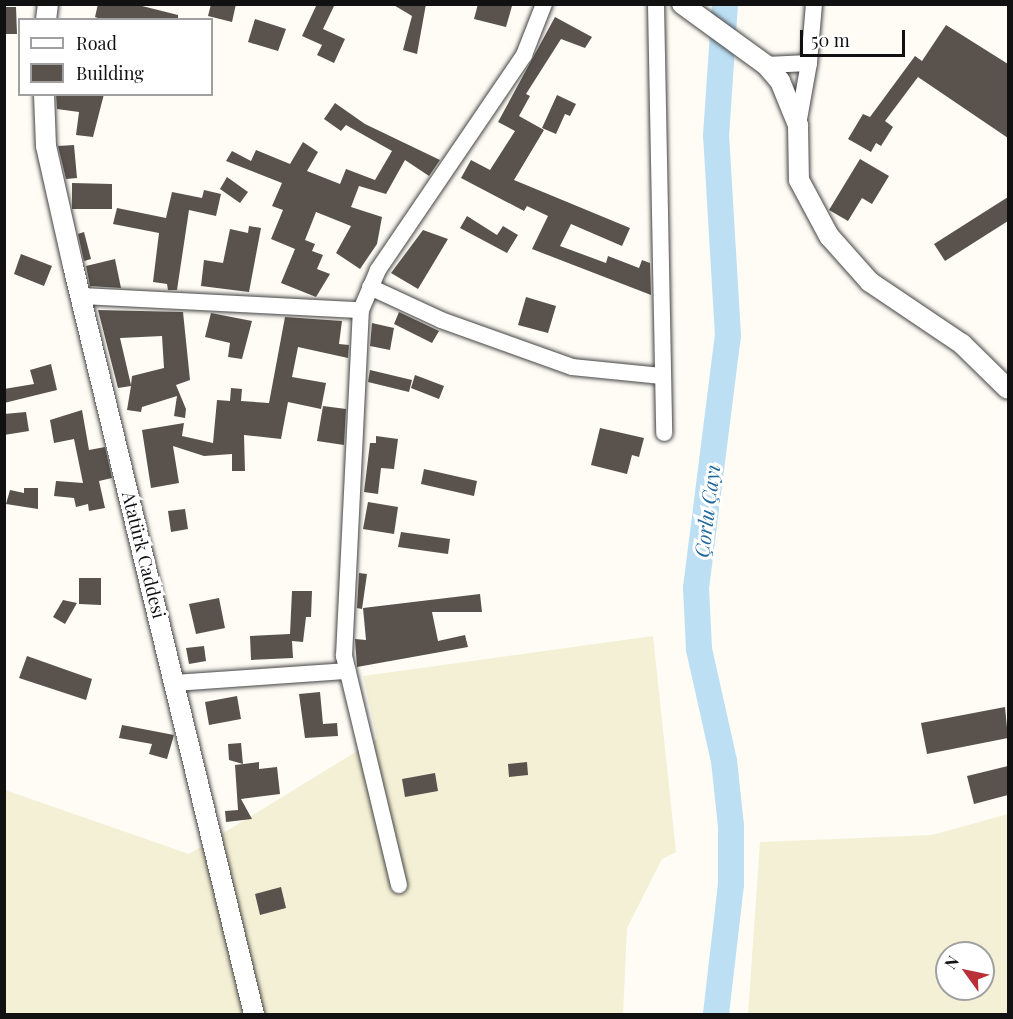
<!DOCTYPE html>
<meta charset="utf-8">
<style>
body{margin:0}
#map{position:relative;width:1013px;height:1019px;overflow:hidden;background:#fefcf5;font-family:"Playfair Display",serif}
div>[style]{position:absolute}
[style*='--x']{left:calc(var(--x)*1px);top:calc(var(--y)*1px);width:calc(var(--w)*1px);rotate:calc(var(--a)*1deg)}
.farmland>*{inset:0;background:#f4f0d5}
.river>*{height:26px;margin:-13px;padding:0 13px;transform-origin:13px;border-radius:13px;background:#bcdff3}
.building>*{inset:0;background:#59524d}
.roads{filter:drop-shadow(0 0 2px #444) drop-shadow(0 0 2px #444)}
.minor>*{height:16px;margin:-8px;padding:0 8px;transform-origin:8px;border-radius:8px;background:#fff}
.tertiary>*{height:20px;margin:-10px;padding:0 10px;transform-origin:10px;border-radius:10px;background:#fff}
span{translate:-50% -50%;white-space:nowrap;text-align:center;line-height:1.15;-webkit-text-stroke:6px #fff;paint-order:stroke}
.street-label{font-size:18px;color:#111}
.water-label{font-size:20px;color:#20689c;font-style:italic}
.frame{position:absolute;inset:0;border:6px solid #111;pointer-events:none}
.legend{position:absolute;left:18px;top:18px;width:195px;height:78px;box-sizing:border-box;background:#fff;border:2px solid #a0a0a0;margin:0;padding:8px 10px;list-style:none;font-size:18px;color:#111}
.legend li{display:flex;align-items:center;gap:12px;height:30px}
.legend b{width:30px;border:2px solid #a0a0a0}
.north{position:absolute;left:935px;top:941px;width:60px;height:60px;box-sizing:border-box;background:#fff;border:2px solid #a0a0a0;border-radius:50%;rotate:303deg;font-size:16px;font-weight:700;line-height:24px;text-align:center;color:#111}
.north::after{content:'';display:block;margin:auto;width:21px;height:27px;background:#b93039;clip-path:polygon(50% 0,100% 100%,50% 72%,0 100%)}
.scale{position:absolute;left:800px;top:30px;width:105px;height:27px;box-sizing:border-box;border:3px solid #111;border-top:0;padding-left:8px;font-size:18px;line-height:21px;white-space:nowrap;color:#111;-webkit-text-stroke:4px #fff;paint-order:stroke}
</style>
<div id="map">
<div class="farmland">
<div style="clip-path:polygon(653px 636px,676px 852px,662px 859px,627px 928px,623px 1014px,5px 1014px,5px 790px,189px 854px,377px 739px,363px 676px)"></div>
<div style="clip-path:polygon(evenodd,1008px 814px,1008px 1014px,748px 1014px,760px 842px,932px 835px,1008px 814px,947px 953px,983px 953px,983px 989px,947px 989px,947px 953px)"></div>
</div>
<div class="river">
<div style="--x:716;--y:1014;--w:131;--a:-83.4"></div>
<div style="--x:731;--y:884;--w:58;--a:-90"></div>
<div style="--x:731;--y:826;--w:65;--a:-96.1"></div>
<div style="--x:724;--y:761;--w:115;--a:-102.6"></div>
<div style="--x:699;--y:649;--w:61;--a:-92.8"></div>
<div style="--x:696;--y:588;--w:254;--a:-82.8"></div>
<div style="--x:728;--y:336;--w:200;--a:-93.4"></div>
<div style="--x:716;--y:136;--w:132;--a:-86.1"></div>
</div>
<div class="building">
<div style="clip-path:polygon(98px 4px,134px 4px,178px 15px,178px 20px,103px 20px,95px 17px)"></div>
<div style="clip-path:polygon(211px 4px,236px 4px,232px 22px,208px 16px)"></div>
<div style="clip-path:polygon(317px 4px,335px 4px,323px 29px,345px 39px,334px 63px,317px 55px,322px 45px,302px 36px)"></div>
<div style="clip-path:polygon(392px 4px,426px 4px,417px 54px,403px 50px,412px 16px)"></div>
<div style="clip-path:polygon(478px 4px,512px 6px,506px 27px,474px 19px)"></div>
<div style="clip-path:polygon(4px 7px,16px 7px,17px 34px,4px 34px)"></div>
<div style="clip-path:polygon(555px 17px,592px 37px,585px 48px,561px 39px,526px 94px,530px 96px,519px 116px,544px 130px,514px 180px,630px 228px,622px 246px,571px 224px,560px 246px,606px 263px,608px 256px,639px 268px,642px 260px,650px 263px,651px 295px,532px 249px,548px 216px,527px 206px,524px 211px,461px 178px,471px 160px,490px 170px,515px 131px,498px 122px)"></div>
<div style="clip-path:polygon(255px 19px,286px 29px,278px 51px,248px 42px)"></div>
<div style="clip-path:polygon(946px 25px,1008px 64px,1008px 138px,918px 77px,885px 121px,893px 127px,881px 146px,876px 143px,871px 152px,848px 139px,863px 114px,870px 117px,915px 56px,922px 61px)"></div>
<div style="clip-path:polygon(56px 94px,104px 94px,93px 137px,76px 135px,79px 112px,57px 109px)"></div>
<div style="clip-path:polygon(557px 95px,576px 104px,570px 116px,565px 114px,556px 134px,542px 128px)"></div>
<div style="clip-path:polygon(335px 103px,365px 124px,440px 160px,429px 176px,405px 160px,386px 194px,359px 186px,351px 207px,382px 217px,377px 244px,360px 269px,336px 253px,351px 226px,316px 212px,305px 240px,315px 244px,312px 251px,323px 255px,317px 269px,330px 274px,316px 297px,281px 283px,295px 249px,271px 239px,283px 210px,272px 206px,282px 183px,226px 161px,232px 151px,251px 161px,256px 150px,290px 164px,303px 142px,318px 152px,307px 171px,340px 184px,346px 169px,375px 180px,392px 151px,346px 125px,341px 131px,324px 119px)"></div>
<div style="clip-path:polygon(74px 145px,77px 178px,66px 179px,58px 146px)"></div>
<div style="clip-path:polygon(860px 159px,889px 176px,872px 204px,862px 198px,848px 221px,829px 210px)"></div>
<div style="clip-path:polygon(227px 177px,248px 192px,240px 203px,220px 189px)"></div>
<div style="clip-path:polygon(72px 183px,112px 184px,112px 209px,72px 209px)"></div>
<div style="clip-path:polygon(204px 190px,221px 194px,216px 216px,189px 210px,177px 290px,168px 290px,167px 284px,153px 282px,159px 233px,113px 224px,117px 208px,166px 218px,172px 192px,202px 198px)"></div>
<div style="clip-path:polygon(1008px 197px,1008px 221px,945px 261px,934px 244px)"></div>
<div style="clip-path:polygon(467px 216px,497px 235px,503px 226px,518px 235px,507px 253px,460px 228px)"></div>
<div style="clip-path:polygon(249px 226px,261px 228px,249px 292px,201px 286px,204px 260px,223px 263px,230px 229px,248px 233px)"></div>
<div style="clip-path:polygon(423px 230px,448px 239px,418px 289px,391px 273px)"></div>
<div style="clip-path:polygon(84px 232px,91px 259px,84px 261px,78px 234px)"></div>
<div style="clip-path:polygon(21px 254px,52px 266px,44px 286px,14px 274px)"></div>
<div style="clip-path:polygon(115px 259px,121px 288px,90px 286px,86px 266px)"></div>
<div style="clip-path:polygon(526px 297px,556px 306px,548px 333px,518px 325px)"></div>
<div style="clip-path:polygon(evenodd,98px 310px,183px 312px,190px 380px,176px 385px,186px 409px,185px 418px,174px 416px,177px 396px,142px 407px,141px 412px,127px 410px,131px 386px,118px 388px,98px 310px,162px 336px,164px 368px,132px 376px,131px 385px,120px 338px,162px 336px)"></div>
<div style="clip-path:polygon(399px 312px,439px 331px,432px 343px,394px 324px)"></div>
<div style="clip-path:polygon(211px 313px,252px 321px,242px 359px,228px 357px,230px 343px,205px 337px)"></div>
<div style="clip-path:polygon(285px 317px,342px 321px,339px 344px,349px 345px,348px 358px,298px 347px,292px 377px,326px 383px,321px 409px,288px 402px,281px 439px,244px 435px,245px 471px,232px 471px,232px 454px,204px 456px,173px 446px,179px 483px,151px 488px,142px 430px,184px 423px,182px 436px,213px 443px,217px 400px,230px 401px,231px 388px,242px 389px,241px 401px,269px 403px)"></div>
<div style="clip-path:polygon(372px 323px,394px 328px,390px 350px,370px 346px)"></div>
<div style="clip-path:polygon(51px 364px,57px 390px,4px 403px,4px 389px,34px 384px,30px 370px)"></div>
<div style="clip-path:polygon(370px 370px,412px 380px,409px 392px,368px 382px)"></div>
<div style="clip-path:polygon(415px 375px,444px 386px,439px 399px,411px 388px)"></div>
<div style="clip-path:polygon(323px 406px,346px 409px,344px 445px,317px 441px)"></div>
<div style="clip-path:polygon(82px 410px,89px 450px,105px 447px,112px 478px,99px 481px,105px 508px,89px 511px,88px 504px,76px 507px,74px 498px,54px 496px,56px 481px,83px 483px,74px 439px,54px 443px,50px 420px)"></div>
<div style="clip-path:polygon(26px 412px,29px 431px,4px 435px,4px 414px)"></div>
<div style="clip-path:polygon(600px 428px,644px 438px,639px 457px,632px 455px,627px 474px,591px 465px)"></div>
<div style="clip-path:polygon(376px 436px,398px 439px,394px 469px,381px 468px,378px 494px,364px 492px,370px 443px,376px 443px)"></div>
<div style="clip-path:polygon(424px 469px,477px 481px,474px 496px,421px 484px)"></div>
<div style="clip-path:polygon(24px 488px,38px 488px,38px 509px,6px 504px,10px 490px,24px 493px)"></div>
<div style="clip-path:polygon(368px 502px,398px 507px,394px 534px,363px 529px)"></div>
<div style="clip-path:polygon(185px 509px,188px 529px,171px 532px,168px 511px)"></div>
<div style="clip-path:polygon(401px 532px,450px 539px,448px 554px,398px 547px)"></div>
<div style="clip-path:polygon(359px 573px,367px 574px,362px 609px,357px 608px)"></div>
<div style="clip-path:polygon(79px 578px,101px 578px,101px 605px,79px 604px)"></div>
<div style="clip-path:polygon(292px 591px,312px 591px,311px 617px,306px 617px,303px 642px,292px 641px,293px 658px,251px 660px,250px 636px,290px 634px)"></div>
<div style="clip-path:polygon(480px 594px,482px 612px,432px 612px,438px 641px,465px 635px,468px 647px,357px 667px,355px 639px,366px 640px,363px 608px)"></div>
<div style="clip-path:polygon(219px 598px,225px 628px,196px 634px,189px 604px)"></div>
<div style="clip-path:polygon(63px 600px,77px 603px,65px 624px,53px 617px)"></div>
<div style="clip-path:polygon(204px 646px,206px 661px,189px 664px,186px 648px)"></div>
<div style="clip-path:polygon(27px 656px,92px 679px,86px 700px,19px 678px)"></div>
<div style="clip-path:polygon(320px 692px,323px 724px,337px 723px,338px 736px,305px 738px,299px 694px)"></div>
<div style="clip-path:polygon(237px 696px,241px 719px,209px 725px,205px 702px)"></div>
<div style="clip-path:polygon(1005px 707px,1008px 738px,927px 754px,921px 723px)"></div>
<div style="clip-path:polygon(122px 725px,174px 735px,167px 759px,149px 754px,152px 744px,119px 738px)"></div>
<div style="clip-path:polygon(241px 743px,243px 764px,229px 760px,228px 744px)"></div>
<div style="clip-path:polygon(259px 762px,259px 769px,277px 767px,280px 794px,241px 799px,252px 819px,226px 822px,225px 811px,238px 810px,235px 765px)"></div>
<div style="clip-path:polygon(527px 762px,528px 775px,509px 777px,508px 764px)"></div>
<div style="clip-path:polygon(1008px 766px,1008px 795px,974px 804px,967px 776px)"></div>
<div style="clip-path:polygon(435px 773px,438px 791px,405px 797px,402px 779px)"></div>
<div style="clip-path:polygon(281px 887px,286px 908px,260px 915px,255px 894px)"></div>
</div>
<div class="roads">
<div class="minor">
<div style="--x:656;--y:4;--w:429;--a:88.9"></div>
<div style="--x:809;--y:63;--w:59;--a:-85.2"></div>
<div style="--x:766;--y:65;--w:43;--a:-2.7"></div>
<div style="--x:809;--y:63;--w:63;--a:100.1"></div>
<div style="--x:370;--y:287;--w:78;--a:24.9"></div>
<div style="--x:441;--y:320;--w:139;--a:19.7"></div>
<div style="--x:572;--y:367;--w:90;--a:5.7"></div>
<div style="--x:80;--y:296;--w:281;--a:2.9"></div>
<div style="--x:175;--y:683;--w:173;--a:-4"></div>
<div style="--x:399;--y:885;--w:236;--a:-103.5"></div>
<div style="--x:344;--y:656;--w:346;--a:-87.2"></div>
<div style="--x:361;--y:310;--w:43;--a:-67"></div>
<div style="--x:378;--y:270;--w:260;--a:-55.8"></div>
<div style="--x:524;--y:55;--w:55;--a:-68.6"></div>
</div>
<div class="tertiary">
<div style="--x:682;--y:4;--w:104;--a:36"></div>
<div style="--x:766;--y:65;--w:21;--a:49"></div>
<div style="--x:780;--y:81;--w:48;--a:67.8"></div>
<div style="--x:798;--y:125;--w:55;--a:89"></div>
<div style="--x:799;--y:180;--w:64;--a:61.8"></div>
<div style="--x:829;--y:236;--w:62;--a:48.3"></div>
<div style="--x:870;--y:282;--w:111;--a:34"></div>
<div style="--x:962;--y:344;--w:64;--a:44.4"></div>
<div style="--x:46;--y:20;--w:16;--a:-83"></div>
<div style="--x:44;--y:94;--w:52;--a:87.8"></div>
<div style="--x:46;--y:146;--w:123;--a:77.3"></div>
<div style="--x:73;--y:266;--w:770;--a:76.4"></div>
</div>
</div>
<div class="street-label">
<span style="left:144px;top:555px;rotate:76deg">Atatürk Caddesi</span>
</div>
<div class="water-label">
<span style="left:706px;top:511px;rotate:-83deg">Çorlu Çayı</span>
</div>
<div class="frame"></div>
<ul class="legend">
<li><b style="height:8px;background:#fff"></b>Road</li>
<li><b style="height:16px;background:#59524d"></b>Building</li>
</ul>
<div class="north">N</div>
<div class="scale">50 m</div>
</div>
